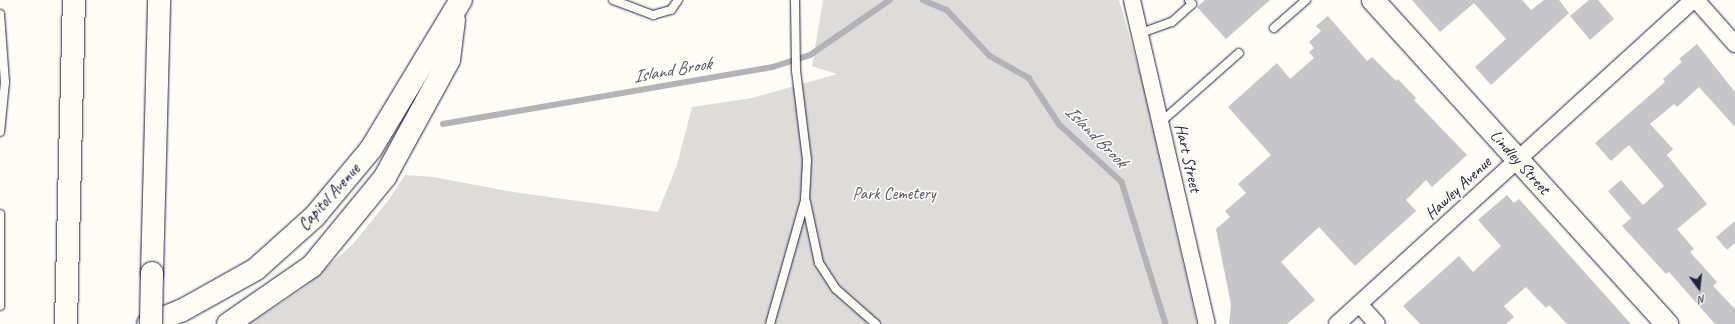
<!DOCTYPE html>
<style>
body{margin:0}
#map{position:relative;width:1735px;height:324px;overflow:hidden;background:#fdfcf7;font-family:Caveat,sans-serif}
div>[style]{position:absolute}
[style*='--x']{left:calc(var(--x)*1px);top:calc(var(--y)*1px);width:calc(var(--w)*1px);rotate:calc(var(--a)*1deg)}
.green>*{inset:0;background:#dddcdb}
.stream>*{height:5.5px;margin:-2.75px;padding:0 2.75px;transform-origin:2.75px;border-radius:2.75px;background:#b2b2b7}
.building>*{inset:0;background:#c6c6c8}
.roads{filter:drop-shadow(0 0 1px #22223b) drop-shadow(0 0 1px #22223b)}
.service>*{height:8px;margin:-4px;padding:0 4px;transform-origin:4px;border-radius:4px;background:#fdfcf7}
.minor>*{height:16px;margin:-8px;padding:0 8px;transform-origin:8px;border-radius:8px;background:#fdfcf7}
.secondary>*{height:22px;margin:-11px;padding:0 11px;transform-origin:11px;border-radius:11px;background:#fdfcf7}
.motorway>*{height:22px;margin:-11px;padding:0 11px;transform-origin:11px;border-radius:11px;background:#fdfcf7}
.bridges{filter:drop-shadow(0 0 1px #22223b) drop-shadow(0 0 1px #22223b)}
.motorway-bridge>*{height:22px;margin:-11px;padding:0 11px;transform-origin:11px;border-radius:11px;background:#fdfcf7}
span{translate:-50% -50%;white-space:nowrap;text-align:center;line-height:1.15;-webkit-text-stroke:3.5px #fdfcf7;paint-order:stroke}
.street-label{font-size:17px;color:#22223b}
.park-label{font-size:17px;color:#5a5a6b}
.water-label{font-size:18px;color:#545466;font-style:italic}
.north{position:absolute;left:1679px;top:268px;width:40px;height:40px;-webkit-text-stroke:3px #fdfcf7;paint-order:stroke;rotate:165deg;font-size:11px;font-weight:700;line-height:16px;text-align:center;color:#22223b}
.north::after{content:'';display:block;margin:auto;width:14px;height:18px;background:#22223b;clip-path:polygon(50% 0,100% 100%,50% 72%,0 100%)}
</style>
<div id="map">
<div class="green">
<div style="clip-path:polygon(823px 0,1119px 0,1143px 84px,1197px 324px,249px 324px,302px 289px,353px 244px,387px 202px,405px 175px,434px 177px,513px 192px,658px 212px,677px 165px,692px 107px,752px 98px,837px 74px,812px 66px)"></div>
</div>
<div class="stream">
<div style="--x:923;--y:0;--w:26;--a:23"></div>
<div style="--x:947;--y:10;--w:63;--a:46.9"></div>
<div style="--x:990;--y:56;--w:45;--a:29.4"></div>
<div style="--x:1029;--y:78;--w:56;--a:56.6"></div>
<div style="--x:1060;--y:125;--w:84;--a:42.6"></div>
<div style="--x:1122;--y:182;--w:149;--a:72.8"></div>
<div style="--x:443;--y:124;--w:335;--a:-9.8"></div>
<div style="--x:773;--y:67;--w:39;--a:-18"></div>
<div style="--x:810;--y:55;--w:97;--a:-34.5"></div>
</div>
<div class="building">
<div style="clip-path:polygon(1205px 0,1270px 0,1226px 39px,1197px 7px)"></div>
<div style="clip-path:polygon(1412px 0,1522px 0,1531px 10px,1544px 0,1559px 0,1569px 13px,1491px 85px,1475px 67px,1506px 39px,1474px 3px,1440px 32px)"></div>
<div style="clip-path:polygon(1589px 0,1598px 0,1614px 19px,1590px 40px,1570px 16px)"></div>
<div style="clip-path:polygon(1328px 16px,1367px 61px,1372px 57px,1396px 81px,1398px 79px,1416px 98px,1414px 100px,1467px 155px,1432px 187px,1426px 180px,1406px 200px,1416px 211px,1355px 266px,1319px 227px,1281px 262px,1315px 300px,1287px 324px,1229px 324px,1231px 305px,1216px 229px,1230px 217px,1225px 211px,1246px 193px,1238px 184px,1271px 155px,1228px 107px,1277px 63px,1290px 79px,1314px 58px,1309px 52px,1314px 48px,1309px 42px,1321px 31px,1316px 26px)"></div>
<div style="clip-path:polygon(1697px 44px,1735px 92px,1735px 127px,1699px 87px,1677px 107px,1674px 104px,1650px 124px,1673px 149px,1667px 155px,1707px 204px,1677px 229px,1694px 249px,1690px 252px,1717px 282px,1713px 286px,1735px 309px,1735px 324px,1715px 324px,1669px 272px,1666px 274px,1622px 226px,1631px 218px,1608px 191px,1621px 180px,1643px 205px,1664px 186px,1629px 145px,1611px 161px,1595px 143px,1665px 82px,1663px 79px,1682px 62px,1679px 59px)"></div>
<div style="clip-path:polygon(1507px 195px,1514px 203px,1519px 199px,1631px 324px,1567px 324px,1549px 305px,1546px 308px,1526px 287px,1504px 306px,1514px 317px,1506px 324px,1420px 324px,1403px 306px,1459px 256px,1473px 272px,1501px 246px,1478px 220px)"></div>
<div style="clip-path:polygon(1735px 221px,1735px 243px,1727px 250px,1716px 237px)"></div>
</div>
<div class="roads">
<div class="service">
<div style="--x:613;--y:0;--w:43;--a:20.6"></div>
<div style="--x:653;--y:15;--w:19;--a:-16"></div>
<div style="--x:671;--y:10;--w:12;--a:-55"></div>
<div style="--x:0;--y:14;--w:68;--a:85.8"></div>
<div style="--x:5;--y:82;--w:50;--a:95.7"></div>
<div style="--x:1274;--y:28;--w:43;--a:-41.2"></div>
<div style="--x:1141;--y:33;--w:33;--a:-20"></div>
<div style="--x:1172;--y:22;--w:27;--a:-42"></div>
<div style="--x:1192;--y:4;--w:5;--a:-127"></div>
<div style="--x:1161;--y:122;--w:104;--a:-41.5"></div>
<div style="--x:806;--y:202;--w:62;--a:78"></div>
<div style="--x:819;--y:263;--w:31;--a:57"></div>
<div style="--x:836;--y:289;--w:53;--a:41.2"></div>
<div style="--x:0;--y:214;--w:92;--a:90"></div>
<div style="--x:770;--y:324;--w:129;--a:-74.2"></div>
<div style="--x:805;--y:200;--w:40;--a:-87.1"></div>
<div style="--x:807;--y:160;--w:90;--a:-97"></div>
<div style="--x:796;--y:71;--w:71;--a:-90.8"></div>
</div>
<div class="minor">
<div style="--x:1132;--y:0;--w:333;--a:77"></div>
<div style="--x:1696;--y:0;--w:59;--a:48.4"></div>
<div style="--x:1360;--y:305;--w:25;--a:48"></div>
<div style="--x:1337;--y:324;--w:481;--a:-42.3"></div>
</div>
<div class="secondary">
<div style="--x:1373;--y:0;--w:438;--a:47.8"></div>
<div style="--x:148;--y:324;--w:35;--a:-22"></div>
<div style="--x:181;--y:311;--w:86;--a:-29.2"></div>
<div style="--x:256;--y:269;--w:79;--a:-41.9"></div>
<div style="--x:315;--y:216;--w:87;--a:-50.1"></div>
<div style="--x:371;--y:149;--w:174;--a:-58.9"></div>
<div style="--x:228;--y:324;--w:102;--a:-34.6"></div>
<div style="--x:312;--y:266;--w:115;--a:-50.6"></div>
<div style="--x:385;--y:177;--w:133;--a:-61.3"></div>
<div style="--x:449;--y:60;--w:40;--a:-82.9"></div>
</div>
<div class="motorway">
<div style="--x:152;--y:273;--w:273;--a:-88.5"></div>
<div style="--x:66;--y:324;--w:324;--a:-88.6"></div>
</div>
</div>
<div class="bridges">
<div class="motorway-bridge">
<div style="--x:151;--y:324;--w:51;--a:-88.9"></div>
</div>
</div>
<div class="street-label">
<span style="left:1188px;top:158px;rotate:77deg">Hart Street</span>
<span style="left:1520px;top:162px;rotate:48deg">Lindley Street</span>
<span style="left:1458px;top:188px;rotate:-43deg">Hawley Avenue</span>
<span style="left:329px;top:197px;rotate:-48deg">Capitol Avenue</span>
</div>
<div class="park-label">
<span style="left:894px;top:194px">Park Cemetery</span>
</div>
<div class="water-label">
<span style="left:672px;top:70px;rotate:-10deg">Island Brook</span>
<span style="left:1096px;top:136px;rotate:45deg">Island Brook</span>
</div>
<div class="north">N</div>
</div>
